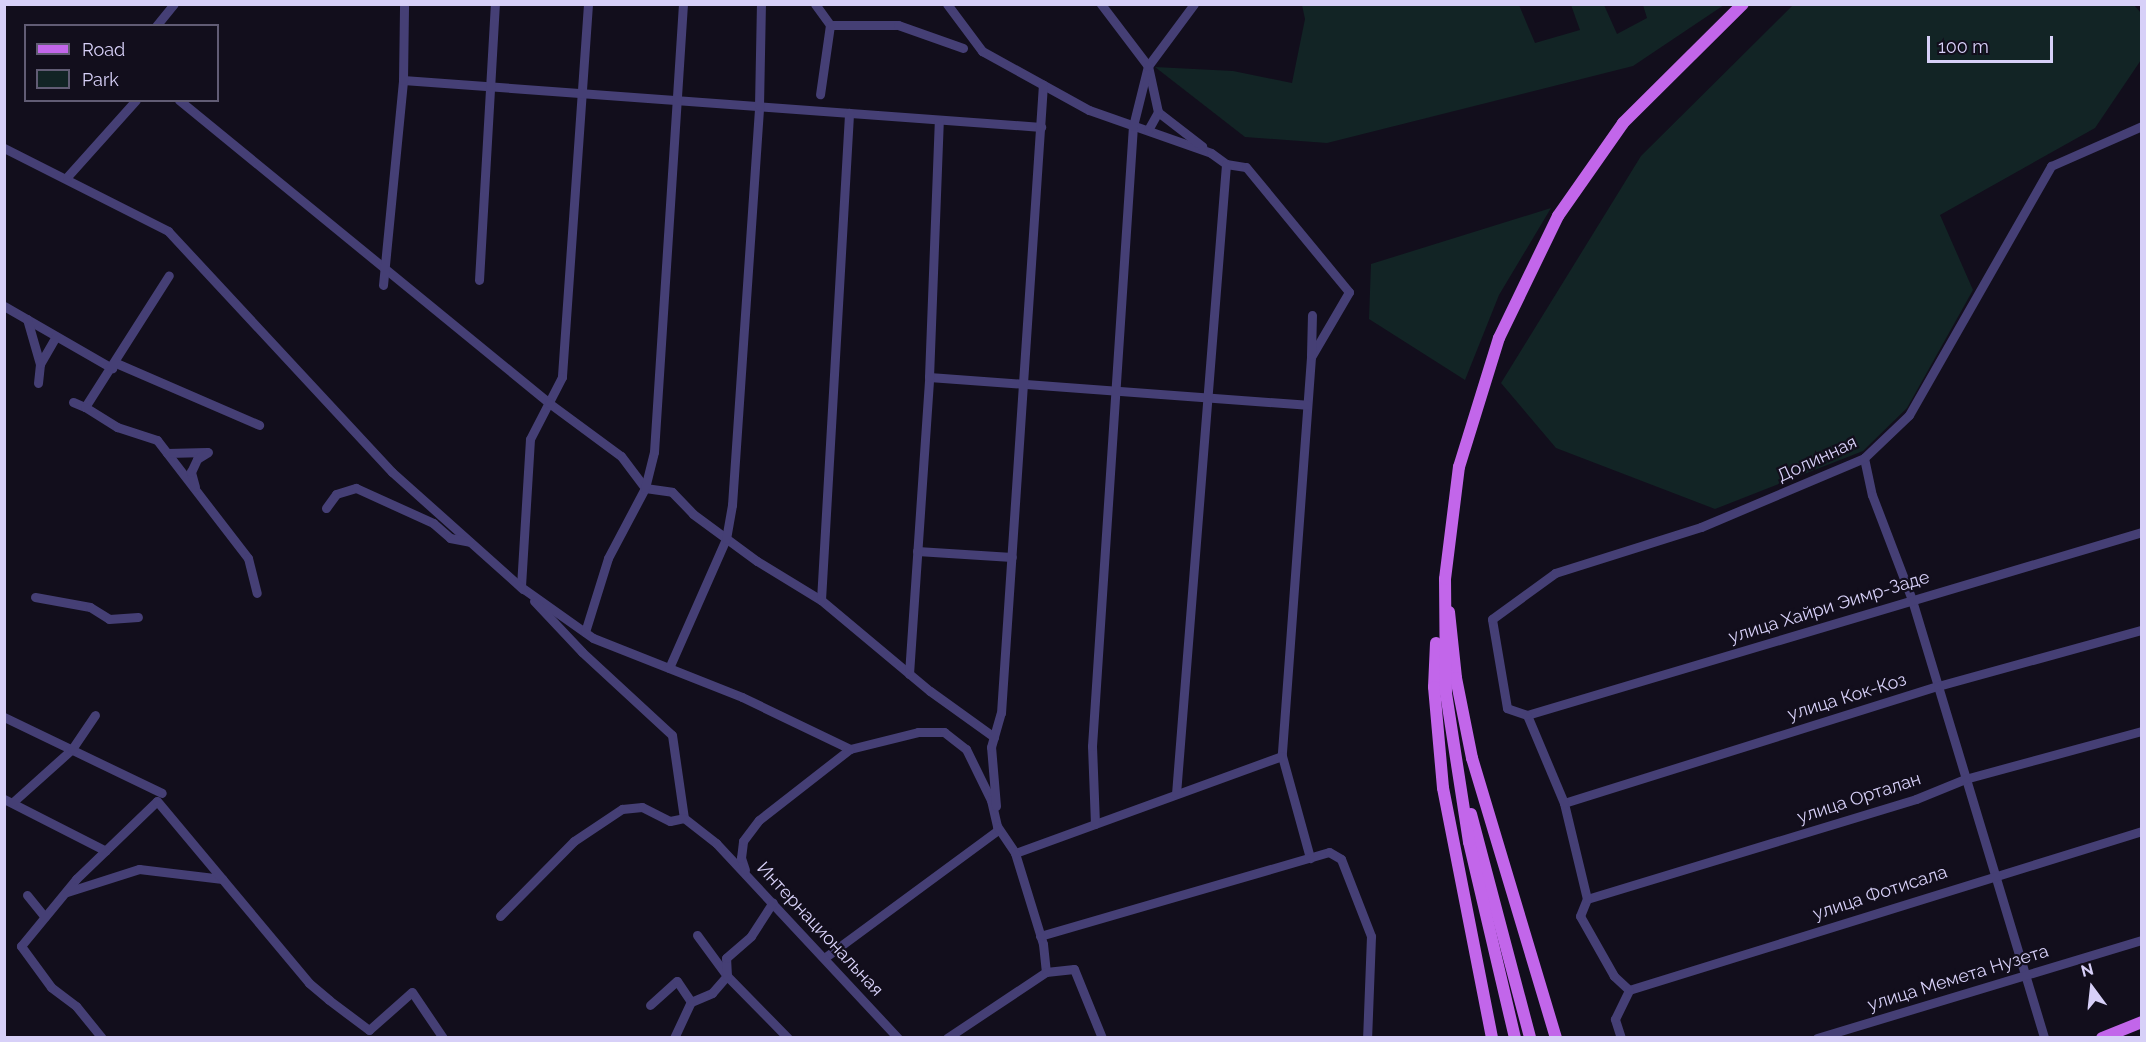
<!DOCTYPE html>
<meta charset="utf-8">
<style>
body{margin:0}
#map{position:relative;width:2146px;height:1042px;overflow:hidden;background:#120e1c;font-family:Raleway,sans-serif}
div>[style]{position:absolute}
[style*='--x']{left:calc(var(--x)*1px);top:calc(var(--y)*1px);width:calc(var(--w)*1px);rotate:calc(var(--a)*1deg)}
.green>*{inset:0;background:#122425}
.minor>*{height:9px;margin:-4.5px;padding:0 4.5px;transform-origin:4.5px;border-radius:4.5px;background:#453f75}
.major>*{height:12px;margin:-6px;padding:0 6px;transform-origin:6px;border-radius:6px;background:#c266ea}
span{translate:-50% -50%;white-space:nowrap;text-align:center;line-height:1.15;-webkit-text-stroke:4.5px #120e1c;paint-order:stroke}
.street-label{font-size:18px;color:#d7d0f8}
.frame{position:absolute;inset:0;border:6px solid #d7d0f8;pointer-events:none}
.legend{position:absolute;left:24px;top:24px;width:195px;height:78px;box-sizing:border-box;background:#120e1c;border:2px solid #615c74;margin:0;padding:8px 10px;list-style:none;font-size:18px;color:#d7d0f8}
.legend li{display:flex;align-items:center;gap:12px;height:30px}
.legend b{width:30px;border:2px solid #615c74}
.north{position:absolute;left:2062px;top:958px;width:60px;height:60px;-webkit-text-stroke:4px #120e1c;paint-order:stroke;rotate:345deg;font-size:16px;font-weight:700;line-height:24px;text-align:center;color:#d7d0f8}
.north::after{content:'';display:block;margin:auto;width:21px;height:27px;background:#d7d0f8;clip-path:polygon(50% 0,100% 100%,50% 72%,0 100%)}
.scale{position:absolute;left:1927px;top:36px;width:126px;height:27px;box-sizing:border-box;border:3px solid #d7d0f8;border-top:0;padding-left:8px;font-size:18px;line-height:21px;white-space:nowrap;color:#d7d0f8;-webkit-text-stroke:4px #120e1c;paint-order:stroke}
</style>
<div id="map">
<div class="green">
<div style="clip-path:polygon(1302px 5px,1519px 5px,1535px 43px,1580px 30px,1571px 5px,1604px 5px,1617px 34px,1647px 18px,1643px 5px,1724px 5px,1633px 66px,1327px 143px,1245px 137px,1155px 67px,1233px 71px,1292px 83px,1305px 19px)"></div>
<div style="clip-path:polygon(2134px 5px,2141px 13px,2141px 60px,2095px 128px,1940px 215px,1973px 290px,1907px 408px,1863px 451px,1715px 509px,1556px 448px,1501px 383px,1641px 156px,1793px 5px)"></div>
<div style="clip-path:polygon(1551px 208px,1499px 295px,1465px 380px,1369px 319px,1371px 264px)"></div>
</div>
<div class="minor">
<div style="--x:588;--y:4;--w:374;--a:94"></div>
<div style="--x:562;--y:377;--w:70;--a:117.3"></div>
<div style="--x:530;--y:439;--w:148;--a:93.5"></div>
<div style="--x:521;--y:587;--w:88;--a:35.3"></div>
<div style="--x:593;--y:638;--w:160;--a:21.6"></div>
<div style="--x:742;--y:697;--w:120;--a:25.7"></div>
<div style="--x:850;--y:749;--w:70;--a:-14"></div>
<div style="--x:918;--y:732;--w:26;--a:0"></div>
<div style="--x:944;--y:732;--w:28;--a:38"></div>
<div style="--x:966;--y:749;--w:57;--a:63.9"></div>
<div style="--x:991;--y:800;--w:31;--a:77"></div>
<div style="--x:998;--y:830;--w:214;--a:143.6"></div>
<div style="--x:815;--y:4;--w:26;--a:54"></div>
<div style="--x:830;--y:25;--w:70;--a:98.2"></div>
<div style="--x:947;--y:4;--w:59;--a:53.3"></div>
<div style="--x:982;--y:51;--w:122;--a:28.9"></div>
<div style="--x:1089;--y:110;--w:129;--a:19.4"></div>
<div style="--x:1211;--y:153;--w:19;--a:36"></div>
<div style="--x:1226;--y:164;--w:20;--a:9"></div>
<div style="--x:1246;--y:167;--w:162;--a:50.5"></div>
<div style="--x:1349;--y:292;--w:75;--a:120.3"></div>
<div style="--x:1311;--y:357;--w:400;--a:94.2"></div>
<div style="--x:1282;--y:756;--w:284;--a:160"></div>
<div style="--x:830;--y:25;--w:68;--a:0"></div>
<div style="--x:898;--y:25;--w:69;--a:19.5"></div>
<div style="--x:156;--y:26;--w:28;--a:-51"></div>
<div style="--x:403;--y:80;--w:640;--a:4.21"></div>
<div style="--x:179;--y:100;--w:478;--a:39.3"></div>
<div style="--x:549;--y:403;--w:89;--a:36.4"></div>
<div style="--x:621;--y:456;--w:40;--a:53"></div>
<div style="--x:645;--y:488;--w:27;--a:8"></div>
<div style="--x:672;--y:492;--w:30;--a:46"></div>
<div style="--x:693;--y:514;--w:79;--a:36.3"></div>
<div style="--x:757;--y:561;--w:75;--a:31.4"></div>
<div style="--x:821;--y:600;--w:142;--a:39.9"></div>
<div style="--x:930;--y:691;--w:79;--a:35.7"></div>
<div style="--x:1158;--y:112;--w:56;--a:37.7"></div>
<div style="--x:1148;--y:130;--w:21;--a:-61"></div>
<div style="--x:1158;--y:112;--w:47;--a:-102.3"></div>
<div style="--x:1148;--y:66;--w:77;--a:-53.4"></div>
<div style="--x:4;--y:148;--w:184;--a:26.8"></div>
<div style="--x:168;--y:231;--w:329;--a:47.1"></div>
<div style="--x:392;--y:472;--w:176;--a:41.8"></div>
<div style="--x:67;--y:177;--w:103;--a:-48.1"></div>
<div style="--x:479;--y:280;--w:276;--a:-86.7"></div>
<div style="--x:383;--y:285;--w:206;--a:-84.4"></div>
<div style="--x:403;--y:80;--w:76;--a:-89.2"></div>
<div style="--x:4;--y:306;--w:125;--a:29.9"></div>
<div style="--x:27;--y:319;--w:47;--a:73.9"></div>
<div style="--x:1311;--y:355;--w:40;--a:-88.6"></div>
<div style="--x:116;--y:363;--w:156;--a:23.4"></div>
<div style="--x:929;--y:377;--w:379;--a:4.2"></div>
<div style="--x:38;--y:383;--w:19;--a:-84"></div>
<div style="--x:40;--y:364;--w:32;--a:-60"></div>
<div style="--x:73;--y:402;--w:13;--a:23"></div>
<div style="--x:85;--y:407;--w:156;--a:-57.5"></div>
<div style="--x:85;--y:407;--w:38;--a:32"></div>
<div style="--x:117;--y:427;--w:42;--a:18"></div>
<div style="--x:157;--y:440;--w:149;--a:52.4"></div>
<div style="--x:248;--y:558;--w:36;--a:76"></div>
<div style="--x:167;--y:453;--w:40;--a:-1.4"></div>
<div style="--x:1864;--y:458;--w:38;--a:78"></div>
<div style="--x:1872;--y:495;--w:112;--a:69.1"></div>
<div style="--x:1912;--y:600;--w:457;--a:73.2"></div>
<div style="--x:195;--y:487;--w:16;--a:-105"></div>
<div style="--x:191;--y:472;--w:14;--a:-65"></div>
<div style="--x:197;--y:459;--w:13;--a:-32"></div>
<div style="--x:326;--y:508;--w:17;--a:-54"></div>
<div style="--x:336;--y:494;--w:21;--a:-17"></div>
<div style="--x:356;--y:488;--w:85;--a:24.4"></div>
<div style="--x:433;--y:523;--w:23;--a:41"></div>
<div style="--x:450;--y:538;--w:20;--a:11"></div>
<div style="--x:917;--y:551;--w:95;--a:3.6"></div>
<div style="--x:35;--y:597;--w:56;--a:10.3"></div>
<div style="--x:90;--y:607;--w:22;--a:32"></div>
<div style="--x:109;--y:619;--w:29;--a:-4"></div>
<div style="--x:821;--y:600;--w:488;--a:-86.7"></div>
<div style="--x:534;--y:601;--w:70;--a:46.7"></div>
<div style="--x:582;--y:652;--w:122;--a:42.7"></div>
<div style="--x:672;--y:735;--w:84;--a:81.8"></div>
<div style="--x:684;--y:818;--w:41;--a:38"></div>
<div style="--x:716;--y:843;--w:267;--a:47"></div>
<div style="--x:585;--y:632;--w:77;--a:-72.7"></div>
<div style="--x:608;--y:558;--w:79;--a:-62.1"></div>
<div style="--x:645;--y:488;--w:37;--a:-76"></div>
<div style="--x:654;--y:452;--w:449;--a:-86.3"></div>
<div style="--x:669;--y:668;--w:141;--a:-66.2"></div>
<div style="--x:726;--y:539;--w:35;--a:-80"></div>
<div style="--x:732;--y:505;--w:400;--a:-86.1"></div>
<div style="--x:759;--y:106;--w:102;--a:-88.9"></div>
<div style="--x:909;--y:674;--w:298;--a:-86.1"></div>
<div style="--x:929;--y:377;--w:257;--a:-87.8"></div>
<div style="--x:1527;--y:715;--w:642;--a:-16.57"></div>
<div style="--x:4;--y:717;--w:175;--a:25.7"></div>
<div style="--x:1282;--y:756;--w:106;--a:74.6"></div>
<div style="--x:1176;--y:794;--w:632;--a:-85.46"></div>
<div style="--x:4;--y:799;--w:114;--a:27"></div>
<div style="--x:13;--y:802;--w:79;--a:-41.9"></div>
<div style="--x:72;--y:749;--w:41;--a:-55.9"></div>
<div style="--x:1564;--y:803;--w:392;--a:-17.4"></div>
<div style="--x:1938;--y:686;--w:212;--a:-15.4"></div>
<div style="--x:996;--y:806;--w:59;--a:-94.8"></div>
<div style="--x:991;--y:747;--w:35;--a:-74"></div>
<div style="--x:1001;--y:713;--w:630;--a:-86.18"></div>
<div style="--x:1095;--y:824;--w:78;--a:-92.2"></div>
<div style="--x:1092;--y:746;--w:621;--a:-86.22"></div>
<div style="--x:1133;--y:126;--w:62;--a:-76"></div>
<div style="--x:1148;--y:66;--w:78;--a:-127.2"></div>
<div style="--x:997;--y:826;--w:32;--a:56"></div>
<div style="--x:1015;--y:853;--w:95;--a:72.9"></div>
<div style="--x:1043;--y:944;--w:28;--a:84"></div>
<div style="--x:745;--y:870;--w:13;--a:-108"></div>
<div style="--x:741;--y:858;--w:17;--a:-83"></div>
<div style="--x:743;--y:841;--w:26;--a:-53"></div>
<div style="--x:759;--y:820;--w:115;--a:-38"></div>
<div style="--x:67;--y:892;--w:76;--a:-17.7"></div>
<div style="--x:139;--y:869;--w:84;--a:6.9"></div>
<div style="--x:27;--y:895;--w:28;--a:51"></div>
<div style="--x:1587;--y:899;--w:344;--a:-16.9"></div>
<div style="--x:1916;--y:799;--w:53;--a:-22.2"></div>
<div style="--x:1965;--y:779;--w:183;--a:-15.2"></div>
<div style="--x:500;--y:916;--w:105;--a:-45.4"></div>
<div style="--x:574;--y:841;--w:58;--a:-33.7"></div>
<div style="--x:622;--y:809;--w:20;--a:-6"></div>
<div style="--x:642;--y:807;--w:31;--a:27"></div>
<div style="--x:670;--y:821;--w:14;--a:-12"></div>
<div style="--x:697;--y:935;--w:51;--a:53.8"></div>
<div style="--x:727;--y:976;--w:87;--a:45.5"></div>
<div style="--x:1040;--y:936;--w:301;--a:-16.2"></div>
<div style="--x:1329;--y:852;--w:14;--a:30"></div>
<div style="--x:1341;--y:859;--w:83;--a:68.7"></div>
<div style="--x:1371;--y:936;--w:102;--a:92.2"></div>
<div style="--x:1629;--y:990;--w:537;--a:-17.22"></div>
<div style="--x:650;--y:1005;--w:36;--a:-42"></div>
<div style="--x:677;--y:981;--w:25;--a:56"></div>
<div style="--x:102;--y:1038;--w:41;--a:-129.1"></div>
<div style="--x:76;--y:1006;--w:31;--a:-143"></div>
<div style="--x:51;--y:987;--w:51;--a:-126.2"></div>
<div style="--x:21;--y:946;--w:87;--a:-50.6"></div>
<div style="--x:76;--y:879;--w:112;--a:-43.9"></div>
<div style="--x:157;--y:801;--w:237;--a:50.1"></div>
<div style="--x:309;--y:983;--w:26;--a:40"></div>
<div style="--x:329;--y:1000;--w:50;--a:36.9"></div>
<div style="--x:369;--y:1030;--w:57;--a:-41.5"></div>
<div style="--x:412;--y:992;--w:55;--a:56"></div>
<div style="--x:674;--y:1038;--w:40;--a:-65"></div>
<div style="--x:691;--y:1002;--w:23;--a:-23"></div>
<div style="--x:712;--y:993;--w:23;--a:-49"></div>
<div style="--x:727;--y:976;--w:18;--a:-93"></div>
<div style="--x:726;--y:958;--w:33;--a:-41"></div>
<div style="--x:751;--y:936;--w:40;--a:-57.1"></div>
<div style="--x:947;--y:1038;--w:119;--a:-33.7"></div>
<div style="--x:1046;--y:972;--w:28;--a:-6"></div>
<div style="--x:1074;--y:969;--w:74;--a:67.9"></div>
<div style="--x:1621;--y:1038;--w:20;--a:-108"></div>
<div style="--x:1615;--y:1019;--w:32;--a:-64"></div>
<div style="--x:1629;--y:990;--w:21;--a:-137"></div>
<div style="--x:1614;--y:976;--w:69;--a:-119.5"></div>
<div style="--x:1580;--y:916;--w:18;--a:-68"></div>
<div style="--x:1587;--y:899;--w:99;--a:-103.5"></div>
<div style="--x:1564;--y:803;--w:95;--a:-112.8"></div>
<div style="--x:1527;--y:715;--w:21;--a:-161"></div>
<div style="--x:1507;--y:708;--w:90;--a:-99.6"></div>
<div style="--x:1492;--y:619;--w:78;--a:-36.1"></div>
<div style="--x:1555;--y:573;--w:153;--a:-17.5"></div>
<div style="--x:1701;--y:527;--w:177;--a:-22.9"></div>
<div style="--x:1864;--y:458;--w:62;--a:-43.7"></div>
<div style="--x:1909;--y:415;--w:287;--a:-60.3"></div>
<div style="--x:2051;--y:166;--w:99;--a:-23.7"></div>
<div style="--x:1817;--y:1038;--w:339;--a:-16.8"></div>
</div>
<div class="major">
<div style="--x:1449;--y:612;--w:66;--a:83.9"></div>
<div style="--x:1456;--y:678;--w:82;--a:78.7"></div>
<div style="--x:1472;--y:758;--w:292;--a:73.3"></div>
<div style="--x:1436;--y:643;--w:44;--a:92.6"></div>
<div style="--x:1434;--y:687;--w:101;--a:84.9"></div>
<div style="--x:1443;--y:788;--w:255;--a:78.9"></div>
<div style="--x:1471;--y:814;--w:232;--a:75.2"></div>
<div style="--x:1515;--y:1038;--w:201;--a:-103.2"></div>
<div style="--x:1469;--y:842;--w:151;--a:-98.8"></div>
<div style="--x:1446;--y:693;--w:114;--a:-90.5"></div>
<div style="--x:1445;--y:579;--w:113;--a:-82.9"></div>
<div style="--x:1459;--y:467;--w:135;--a:-72.8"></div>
<div style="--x:1499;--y:338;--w:136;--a:-64.2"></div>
<div style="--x:1558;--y:216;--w:113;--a:-55"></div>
<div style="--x:1623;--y:123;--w:169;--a:-44.8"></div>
<div style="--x:2102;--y:1038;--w:43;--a:-21.8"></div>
</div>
<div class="street-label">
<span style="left:1817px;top:459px;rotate:-25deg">Долинная</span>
<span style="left:1829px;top:607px;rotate:-17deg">улица Хайри Эимр-Заде</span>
<span style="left:1847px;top:697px;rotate:-17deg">улица Кок-Коз</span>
<span style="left:1859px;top:798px;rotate:-18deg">улица Орталан</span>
<span style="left:1880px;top:893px;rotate:-18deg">улица Фотисала</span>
<span style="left:820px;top:929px;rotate:47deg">Интернациональная</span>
<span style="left:1958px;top:978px;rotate:-17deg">улица Мемета Нузета</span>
</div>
<div class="frame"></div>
<ul class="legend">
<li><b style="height:8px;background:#c266ea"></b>Road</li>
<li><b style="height:16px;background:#122425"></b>Park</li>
</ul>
<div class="north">N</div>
<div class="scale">100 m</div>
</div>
